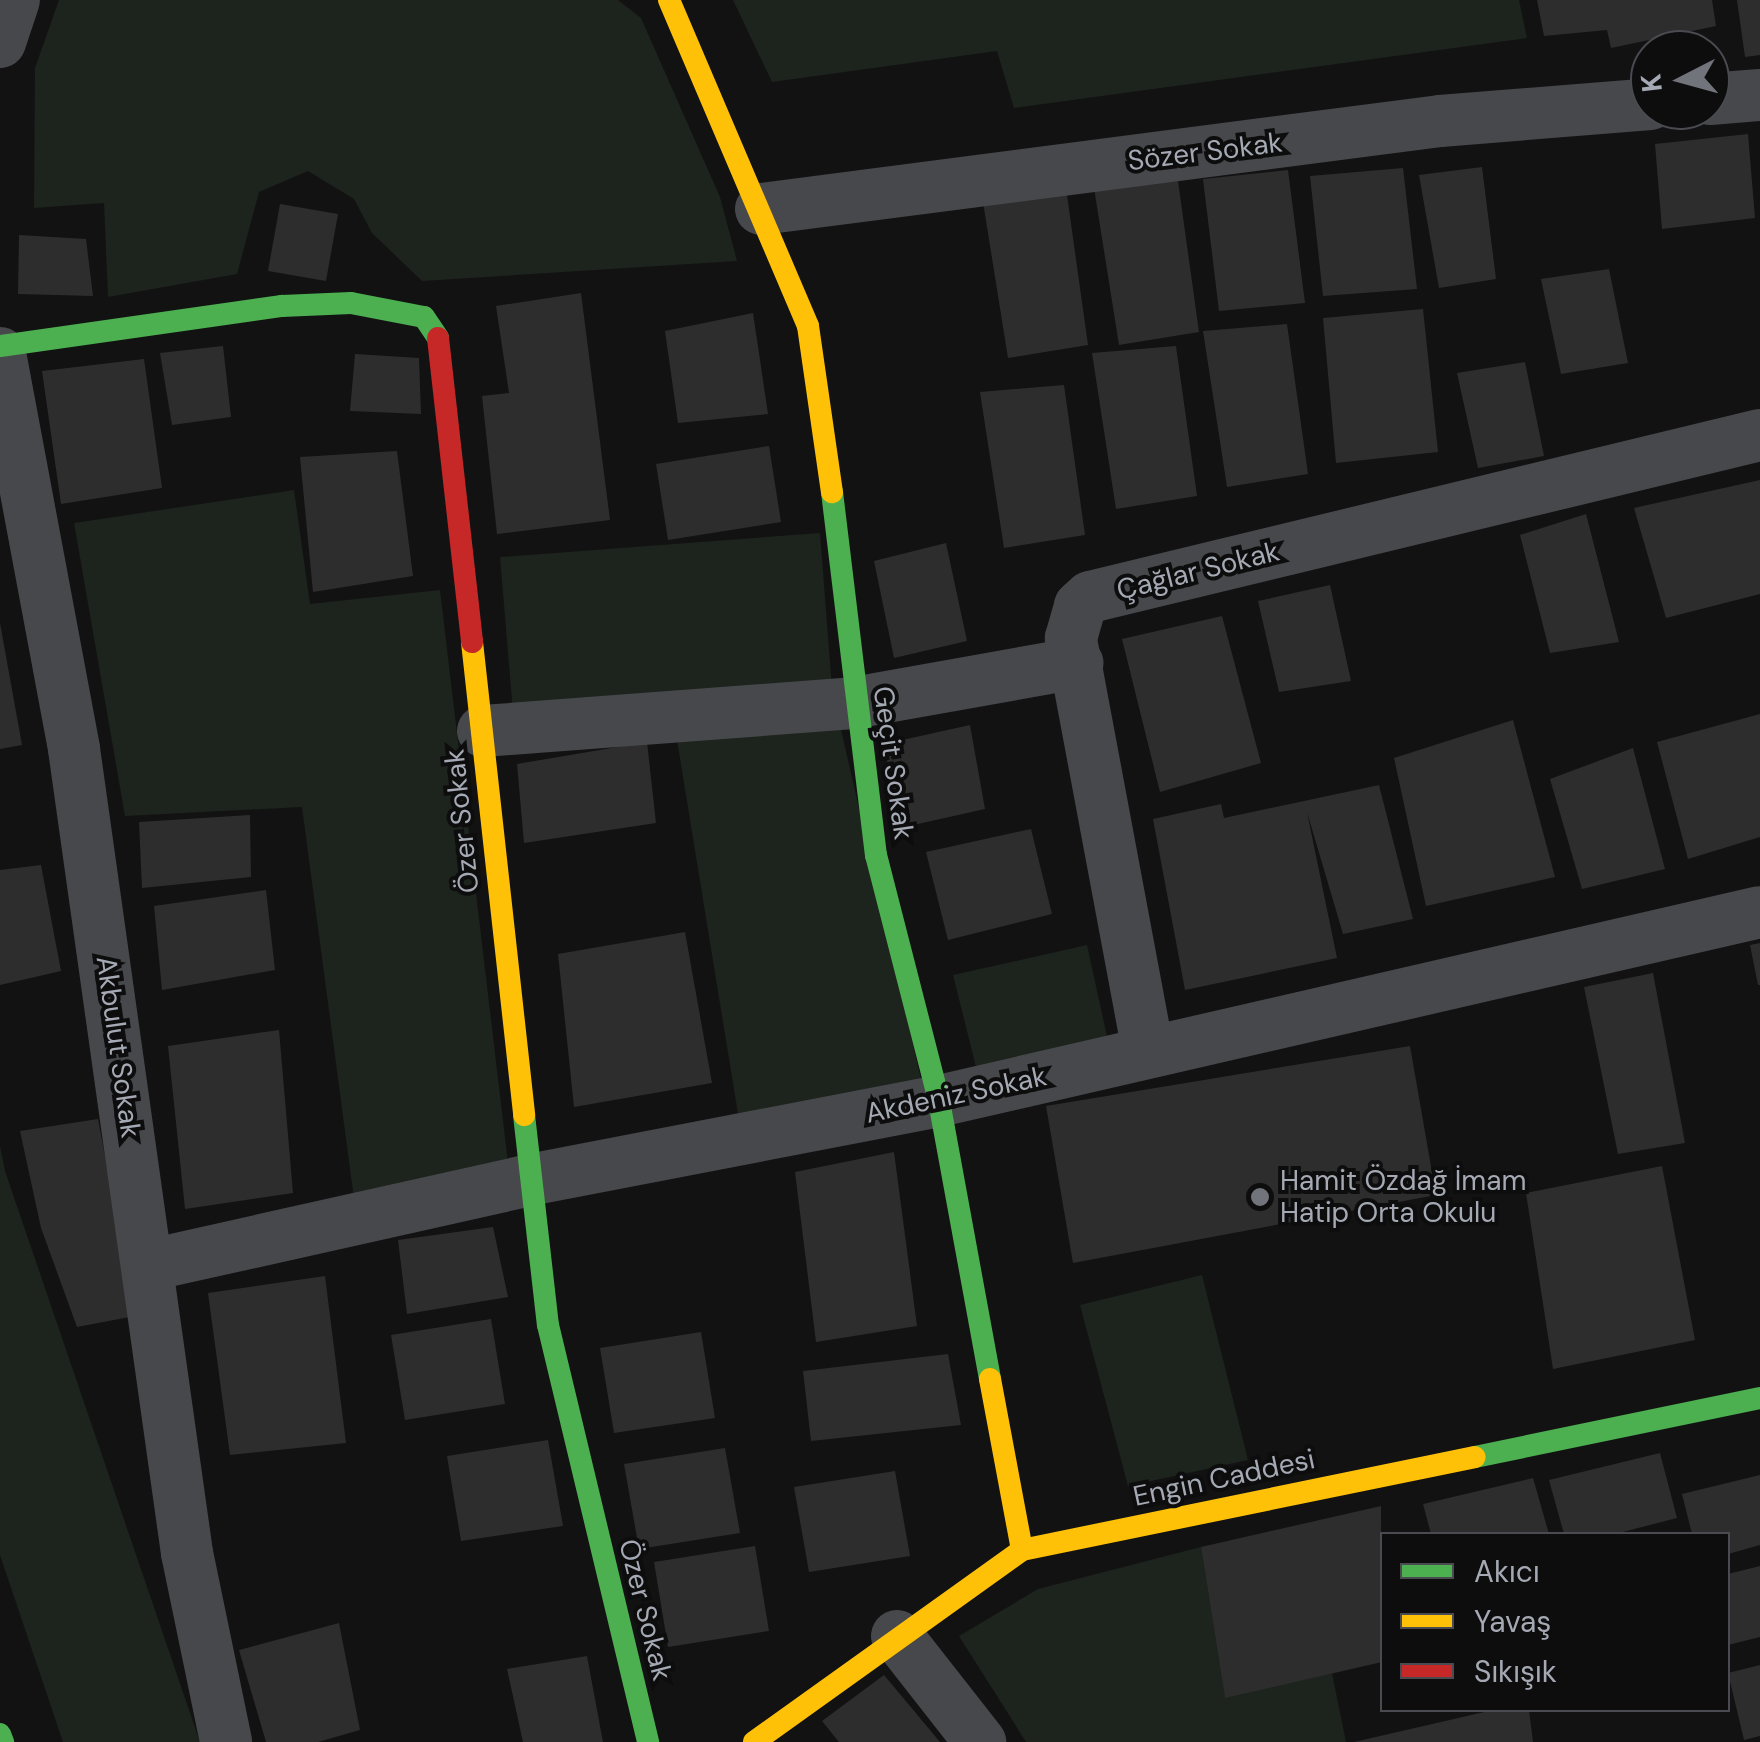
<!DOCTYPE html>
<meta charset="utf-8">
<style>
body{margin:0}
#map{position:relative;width:1760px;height:1742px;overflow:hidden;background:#121213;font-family:"DM Sans",sans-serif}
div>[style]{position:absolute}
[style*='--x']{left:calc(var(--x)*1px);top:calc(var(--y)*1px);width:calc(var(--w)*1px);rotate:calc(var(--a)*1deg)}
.green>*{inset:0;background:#1d231d}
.building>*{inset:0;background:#2d2d2e}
.street>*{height:52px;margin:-26px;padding:0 26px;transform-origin:26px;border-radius:26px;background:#47484b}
.fast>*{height:22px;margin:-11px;padding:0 11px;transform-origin:11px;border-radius:11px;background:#4caf50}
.slow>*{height:22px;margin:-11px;padding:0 11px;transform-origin:11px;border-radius:11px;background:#ffc107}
.jam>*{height:22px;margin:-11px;padding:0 11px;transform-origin:11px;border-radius:11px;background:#c62828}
.dots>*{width:28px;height:28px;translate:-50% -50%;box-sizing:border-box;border:5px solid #0d0d0e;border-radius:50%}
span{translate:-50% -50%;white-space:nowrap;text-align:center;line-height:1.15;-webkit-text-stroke:8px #0d0d0e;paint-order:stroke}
.street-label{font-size:28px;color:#a4a9b3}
.poi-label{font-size:28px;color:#a4a9b3}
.left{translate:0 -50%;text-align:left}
.legend{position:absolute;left:1380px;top:1532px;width:350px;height:180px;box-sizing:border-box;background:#0d0d0e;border:2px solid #494b50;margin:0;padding:12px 18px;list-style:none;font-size:30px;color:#a4a9b3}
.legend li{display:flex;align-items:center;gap:20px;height:50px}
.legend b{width:50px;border:2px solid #494b50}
.north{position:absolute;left:1630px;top:30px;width:100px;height:100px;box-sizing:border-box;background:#0d0d0e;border:2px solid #494b50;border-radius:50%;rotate:264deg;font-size:28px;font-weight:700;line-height:40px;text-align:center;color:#a4a9b3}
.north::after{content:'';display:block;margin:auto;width:35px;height:45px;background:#71747b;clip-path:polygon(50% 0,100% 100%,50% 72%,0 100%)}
</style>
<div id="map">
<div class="green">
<div style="clip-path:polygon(59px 0,618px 0,641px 18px,720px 197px,737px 261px,422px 281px,372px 233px,354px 199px,308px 171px,259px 192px,237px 274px,108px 297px,104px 203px,34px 208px,35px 68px)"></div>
<div style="clip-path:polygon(733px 0,1519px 0,1527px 38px,1014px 108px,997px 51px,772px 82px)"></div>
<div style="clip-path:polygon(294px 490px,310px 604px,440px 590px,509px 1171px,354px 1199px,302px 807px,125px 816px,74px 523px)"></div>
<div style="clip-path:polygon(820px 533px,832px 688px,513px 712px,500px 557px)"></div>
<div style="clip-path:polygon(840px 725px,923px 1088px,739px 1120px,677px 740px)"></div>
<div style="clip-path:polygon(1087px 945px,1108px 1041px,977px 1071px,953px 975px)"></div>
<div style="clip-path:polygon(0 1146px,5px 1171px,200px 1742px,63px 1742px,0 1555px)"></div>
<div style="clip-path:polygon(1202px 1275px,1248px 1460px,1128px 1486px,1080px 1305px)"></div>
<div style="clip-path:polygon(1201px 1547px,1225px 1697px,1332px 1673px,1346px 1742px,1026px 1742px,959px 1636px,1038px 1589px)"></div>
</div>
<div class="building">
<div style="clip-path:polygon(1537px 0,1712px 0,1716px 26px,1611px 48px,1607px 30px,1544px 36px)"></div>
<div style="clip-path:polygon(1737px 0,1760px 0,1760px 55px,1745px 57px)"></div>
<div style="clip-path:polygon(1748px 134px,1755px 218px,1662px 229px,1655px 144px)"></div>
<div style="clip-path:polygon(1482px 167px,1496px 279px,1439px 288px,1419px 175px)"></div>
<div style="clip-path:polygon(1403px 168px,1417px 289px,1323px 296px,1310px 176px)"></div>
<div style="clip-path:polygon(1288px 170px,1305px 303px,1219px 311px,1203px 179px)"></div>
<div style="clip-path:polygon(1178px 181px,1199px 332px,1119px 345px,1094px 188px)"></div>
<div style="clip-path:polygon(1067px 195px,1088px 345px,1008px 358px,983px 202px)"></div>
<div style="clip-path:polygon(280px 204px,338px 214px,326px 281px,268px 271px)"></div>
<div style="clip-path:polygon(19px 235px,86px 239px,93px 296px,18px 294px)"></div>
<div style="clip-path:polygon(1609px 269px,1628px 363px,1561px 374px,1541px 279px)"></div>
<div style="clip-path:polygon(581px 293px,610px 520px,497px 534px,482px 396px,509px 393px,496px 306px)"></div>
<div style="clip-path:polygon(1423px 309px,1438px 452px,1336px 463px,1323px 318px)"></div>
<div style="clip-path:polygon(753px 313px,768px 414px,678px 423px,665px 331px)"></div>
<div style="clip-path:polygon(1287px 324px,1308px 474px,1227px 487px,1203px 331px)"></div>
<div style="clip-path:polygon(223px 346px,231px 417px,172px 425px,160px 353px)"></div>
<div style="clip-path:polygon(1176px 346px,1197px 496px,1116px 509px,1092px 353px)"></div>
<div style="clip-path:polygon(355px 354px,419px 358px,421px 414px,350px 411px)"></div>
<div style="clip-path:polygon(144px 359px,162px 488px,61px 504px,42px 371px)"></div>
<div style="clip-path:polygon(1525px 362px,1544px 456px,1478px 468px,1457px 373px)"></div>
<div style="clip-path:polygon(1064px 385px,1085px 535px,1004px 548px,980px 392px)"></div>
<div style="clip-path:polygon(769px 446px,781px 522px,668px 540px,656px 464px)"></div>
<div style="clip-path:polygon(397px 451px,413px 576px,313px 592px,300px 457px)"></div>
<div style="clip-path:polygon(1760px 480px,1760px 594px,1666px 618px,1634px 508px)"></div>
<div style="clip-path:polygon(1586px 514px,1619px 642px,1550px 653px,1520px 535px)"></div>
<div style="clip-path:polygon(946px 543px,967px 641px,894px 658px,874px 561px)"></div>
<div style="clip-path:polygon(1330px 585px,1351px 681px,1279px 692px,1258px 601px)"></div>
<div style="clip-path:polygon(1222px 616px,1261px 763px,1160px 792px,1122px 639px)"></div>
<div style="clip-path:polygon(0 623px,22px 745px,0 749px)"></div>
<div style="clip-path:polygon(1760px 714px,1760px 837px,1688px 859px,1657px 742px)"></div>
<div style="clip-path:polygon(1513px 720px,1555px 877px,1426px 906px,1394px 758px)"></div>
<div style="clip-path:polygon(970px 725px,985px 809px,900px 828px,884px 744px)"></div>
<div style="clip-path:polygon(647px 742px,656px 823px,524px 843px,517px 764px)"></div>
<div style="clip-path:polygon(1633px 748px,1665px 869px,1582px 889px,1550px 779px)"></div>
<div style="clip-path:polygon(1379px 785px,1413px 919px,1343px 934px,1307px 812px,1337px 958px,1185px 990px,1153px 819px,1221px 804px,1224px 818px)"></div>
<div style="clip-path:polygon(250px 815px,251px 877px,142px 888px,139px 822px)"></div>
<div style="clip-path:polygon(1031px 829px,1052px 914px,948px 940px,926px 852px)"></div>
<div style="clip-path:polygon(41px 865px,61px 971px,0 985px,0 870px)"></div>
<div style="clip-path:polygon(266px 890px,275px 970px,162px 990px,154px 906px)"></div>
<div style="clip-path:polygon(685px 932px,712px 1083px,574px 1107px,558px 954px)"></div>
<div style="clip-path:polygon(1760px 943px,1760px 985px,1758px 985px,1750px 945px)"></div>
<div style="clip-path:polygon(1653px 973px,1685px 1143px,1618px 1154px,1584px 987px)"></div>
<div style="clip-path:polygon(279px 1030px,293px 1193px,185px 1209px,168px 1046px)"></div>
<div style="clip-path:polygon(1410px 1046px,1436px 1195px,1073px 1263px,1046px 1106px)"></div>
<div style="clip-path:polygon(98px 1119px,135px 1316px,77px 1327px,41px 1228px,20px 1131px)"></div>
<div style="clip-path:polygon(894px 1152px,917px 1326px,816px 1342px,795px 1172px)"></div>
<div style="clip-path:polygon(1662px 1166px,1695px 1340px,1553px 1369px,1526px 1193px)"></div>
<div style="clip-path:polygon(493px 1227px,508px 1297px,407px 1314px,398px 1240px)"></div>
<div style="clip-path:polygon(325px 1276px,346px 1443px,230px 1455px,208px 1293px)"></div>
<div style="clip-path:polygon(491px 1319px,505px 1404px,405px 1420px,391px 1335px)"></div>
<div style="clip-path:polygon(701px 1332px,715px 1418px,614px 1433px,600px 1348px)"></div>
<div style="clip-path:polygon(948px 1354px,961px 1425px,811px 1441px,803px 1371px)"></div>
<div style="clip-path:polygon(548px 1440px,563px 1526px,461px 1541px,447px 1456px)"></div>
<div style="clip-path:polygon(725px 1448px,740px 1533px,639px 1549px,624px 1464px)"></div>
<div style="clip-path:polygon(1660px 1453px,1677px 1518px,1615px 1534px,1564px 1534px,1549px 1480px)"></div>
<div style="clip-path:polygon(895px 1471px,910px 1556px,809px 1572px,794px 1487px)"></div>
<div style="clip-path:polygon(1760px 1475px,1760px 1545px,1728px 1554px,1728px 1534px,1692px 1534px,1682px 1494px)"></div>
<div style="clip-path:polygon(1533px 1478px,1549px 1534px,1431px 1534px,1423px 1504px)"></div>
<div style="clip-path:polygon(1381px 1506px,1382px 1662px,1225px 1698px,1201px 1547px)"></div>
<div style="clip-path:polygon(755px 1546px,769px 1631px,668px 1647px,654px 1562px)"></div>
<div style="clip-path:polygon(1760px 1566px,1760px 1637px,1728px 1645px,1728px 1574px)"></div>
<div style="clip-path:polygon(339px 1623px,360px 1730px,318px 1742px,266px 1742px,239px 1650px)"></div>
<div style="clip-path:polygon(587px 1656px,603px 1742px,523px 1742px,507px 1669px)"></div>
<div style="clip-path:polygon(1760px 1665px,1760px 1736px,1744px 1740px,1728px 1673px)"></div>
<div style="clip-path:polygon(884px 1675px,940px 1742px,839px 1742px,822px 1721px)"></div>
<div style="clip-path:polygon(1493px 1710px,1529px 1710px,1533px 1742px,1354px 1742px)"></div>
</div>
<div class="street">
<div style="--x:0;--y:42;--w:44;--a:-71.6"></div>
<div style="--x:1710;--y:99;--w:50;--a:-4.6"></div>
<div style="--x:761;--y:209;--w:685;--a:-7.38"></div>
<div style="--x:1440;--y:121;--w:211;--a:-4.6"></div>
<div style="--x:0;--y:353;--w:403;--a:79.4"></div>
<div style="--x:74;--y:749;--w:812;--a:82"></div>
<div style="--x:187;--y:1553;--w:193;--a:78.3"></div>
<div style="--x:483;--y:731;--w:371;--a:-4.3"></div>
<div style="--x:853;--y:703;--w:228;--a:-10.1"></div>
<div style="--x:1148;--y:1051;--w:420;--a:-100.6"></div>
<div style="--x:1071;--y:638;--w:33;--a:-74"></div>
<div style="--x:1080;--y:606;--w:13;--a:-42"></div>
<div style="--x:1090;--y:597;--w:689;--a:-13.59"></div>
<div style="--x:150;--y:1265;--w:388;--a:-12.6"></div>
<div style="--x:529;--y:1180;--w:418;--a:-10.9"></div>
<div style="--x:939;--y:1101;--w:842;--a:-12.96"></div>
<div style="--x:897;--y:1636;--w:135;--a:51.9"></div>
</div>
<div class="fast">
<div style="--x:0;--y:346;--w:285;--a:-8.1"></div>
<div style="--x:282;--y:306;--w:69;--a:-2.5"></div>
<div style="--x:351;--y:303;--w:74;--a:10.9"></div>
<div style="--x:424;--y:317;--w:25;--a:56"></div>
<div style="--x:832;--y:492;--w:366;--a:83.1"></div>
<div style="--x:876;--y:855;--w:254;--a:75.6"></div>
<div style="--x:939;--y:1101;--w:283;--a:79.6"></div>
<div style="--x:524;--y:1115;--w:211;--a:83.5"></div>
<div style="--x:548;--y:1325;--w:429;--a:76.5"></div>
<div style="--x:1475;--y:1457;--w:291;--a:-11.7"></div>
<div style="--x:0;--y:1734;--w:9;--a:69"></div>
</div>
<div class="slow">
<div style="--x:669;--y:0;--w:354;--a:66.9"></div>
<div style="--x:808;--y:326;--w:168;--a:81.8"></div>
<div style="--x:472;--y:642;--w:476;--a:83.7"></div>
<div style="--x:990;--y:1379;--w:174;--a:79.4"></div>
<div style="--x:754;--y:1742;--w:330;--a:-35.6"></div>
<div style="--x:1022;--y:1550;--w:462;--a:-11.6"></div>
</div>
<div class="jam">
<div style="--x:438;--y:338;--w:306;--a:83.6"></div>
</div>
<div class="dots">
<div style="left:1260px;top:1197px;background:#71747b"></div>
</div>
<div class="street-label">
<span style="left:1205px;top:152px;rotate:-7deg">Sözer Sokak</span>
<span style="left:1198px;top:571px;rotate:-14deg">Çağlar Sokak</span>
<span style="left:893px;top:763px;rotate:82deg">Geçit Sokak</span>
<span style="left:462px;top:821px;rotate:-96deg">Özer Sokak</span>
<span style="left:118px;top:1047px;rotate:82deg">Akbulut Sokak</span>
<span style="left:956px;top:1095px;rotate:-12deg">Akdeniz Sokak</span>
<span style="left:1224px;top:1478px;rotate:-12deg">Engin Caddesi</span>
<span style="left:645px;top:1610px;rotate:76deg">Özer Sokak</span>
</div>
<div class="poi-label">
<span class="left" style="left:1280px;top:1197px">Hamit Özdağ İmam<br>Hatip Orta Okulu</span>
</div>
<ul class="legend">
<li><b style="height:12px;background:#4caf50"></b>Akıcı</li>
<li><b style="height:12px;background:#ffc107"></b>Yavaş</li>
<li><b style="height:12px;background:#c62828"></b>Sıkışık</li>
</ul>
<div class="north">K</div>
</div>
